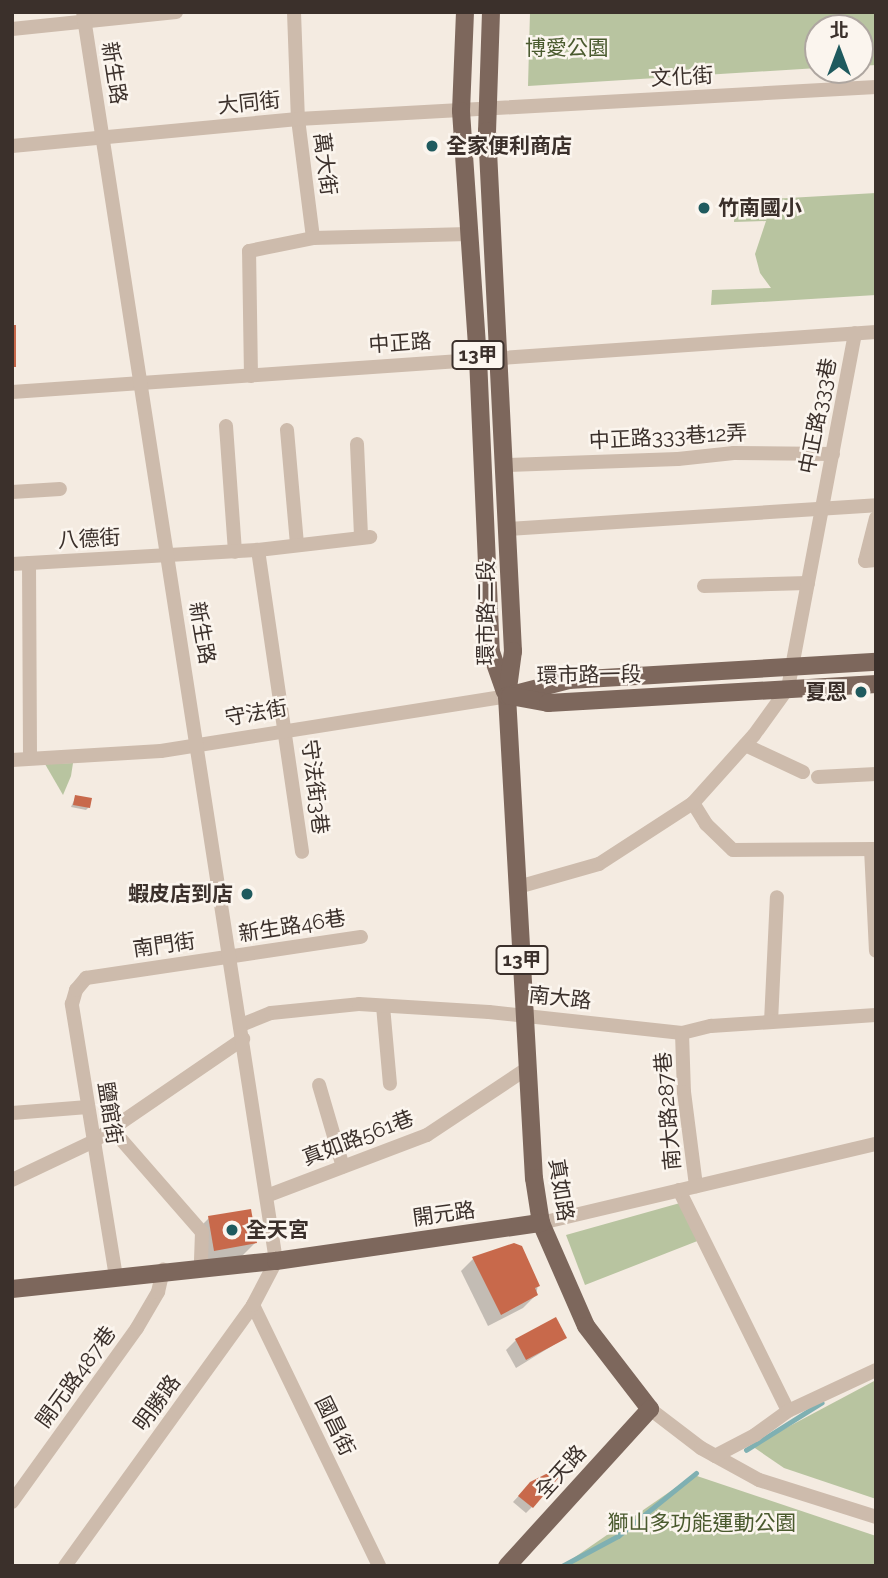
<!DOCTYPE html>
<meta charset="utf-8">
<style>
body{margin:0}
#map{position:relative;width:888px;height:1578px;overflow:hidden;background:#f4ebe1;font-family:Raleway,"Noto Sans TC",sans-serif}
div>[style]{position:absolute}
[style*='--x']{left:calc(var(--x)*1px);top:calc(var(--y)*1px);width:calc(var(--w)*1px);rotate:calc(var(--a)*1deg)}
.green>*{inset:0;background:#b8c4a0}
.shadow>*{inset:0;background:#0003}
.stream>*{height:4.5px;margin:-2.25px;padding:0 2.25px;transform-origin:2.25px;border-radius:2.25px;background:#7fb0b2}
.building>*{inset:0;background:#c8694b}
.minor>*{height:14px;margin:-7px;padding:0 7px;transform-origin:7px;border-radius:7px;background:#cdbbac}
.major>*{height:18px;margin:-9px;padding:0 9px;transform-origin:9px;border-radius:9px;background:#7d675c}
.dots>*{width:19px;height:19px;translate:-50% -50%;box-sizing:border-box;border:4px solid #fbf5ee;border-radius:50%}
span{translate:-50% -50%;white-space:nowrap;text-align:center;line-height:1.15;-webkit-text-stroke:5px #fbf5ee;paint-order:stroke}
.shield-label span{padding:2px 5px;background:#fbf5ee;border:2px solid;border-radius:5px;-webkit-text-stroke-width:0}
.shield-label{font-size:19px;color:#3b302b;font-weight:700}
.park-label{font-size:21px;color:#4a5a2e}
.street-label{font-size:21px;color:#3b302b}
.poi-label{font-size:21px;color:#3b302b;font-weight:700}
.left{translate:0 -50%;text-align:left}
.right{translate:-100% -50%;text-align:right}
.frame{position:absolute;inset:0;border:14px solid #3b302b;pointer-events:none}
.north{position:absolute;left:804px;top:14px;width:70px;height:70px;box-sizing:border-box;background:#fbf5ee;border:2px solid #aea6a0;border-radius:50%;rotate:0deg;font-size:19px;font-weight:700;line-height:28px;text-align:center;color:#3b302b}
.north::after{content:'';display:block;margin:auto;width:24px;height:32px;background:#1f5a5e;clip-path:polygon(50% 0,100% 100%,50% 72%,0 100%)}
</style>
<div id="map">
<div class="green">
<div style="clip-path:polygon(530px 12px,876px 12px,876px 65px,860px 66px,860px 28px,818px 28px,818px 68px,528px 86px)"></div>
<div style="clip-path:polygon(876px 193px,876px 295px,711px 305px,712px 290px,771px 288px,760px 273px,755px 254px,766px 221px,734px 222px,735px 201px)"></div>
<div style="clip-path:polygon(73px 763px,71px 776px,63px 795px,45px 764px)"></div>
<div style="clip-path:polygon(680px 1203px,700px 1240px,585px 1285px,566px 1235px)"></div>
<div style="clip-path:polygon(876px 1380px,876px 1499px,784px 1468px,752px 1446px)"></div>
<div style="clip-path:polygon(694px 1475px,876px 1536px,876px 1566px,562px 1566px)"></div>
</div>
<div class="shadow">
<div style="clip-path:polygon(76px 796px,89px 807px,86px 810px,71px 807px)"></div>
<div style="clip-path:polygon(209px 1218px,255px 1243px,242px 1256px,201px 1263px,196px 1231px)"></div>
<div style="clip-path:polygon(473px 1259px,538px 1285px,536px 1295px,523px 1308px,488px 1326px,461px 1271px)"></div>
<div style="clip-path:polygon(565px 1338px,516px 1368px,506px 1350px,516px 1340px)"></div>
<div style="clip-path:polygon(524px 1490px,532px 1507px,526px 1513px,513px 1502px)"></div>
</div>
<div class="stream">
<div style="--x:746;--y:1450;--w:89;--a:-32.1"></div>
<div style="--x:562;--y:1566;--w:64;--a:-28.2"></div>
<div style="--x:618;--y:1536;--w:100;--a:-38.9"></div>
</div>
<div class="building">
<div style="clip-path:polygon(12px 325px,16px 325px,16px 367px,12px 367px)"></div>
<div style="clip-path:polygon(75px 795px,92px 798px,90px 808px,73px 805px)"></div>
<div style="clip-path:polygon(251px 1209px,257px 1243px,214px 1251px,208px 1216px)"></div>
<div style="clip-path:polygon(514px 1243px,522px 1246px,540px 1286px,535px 1288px,538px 1295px,501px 1315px,472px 1257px)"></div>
<div style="clip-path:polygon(556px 1317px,567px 1338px,526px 1360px,515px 1339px)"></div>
<div style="clip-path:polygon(562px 1466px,566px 1469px,533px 1508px,518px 1496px,530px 1482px)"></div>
</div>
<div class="minor">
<div style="--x:294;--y:12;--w:107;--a:87.9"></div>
<div style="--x:298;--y:119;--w:120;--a:82.8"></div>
<div style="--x:12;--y:29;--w:165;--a:-5.9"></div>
<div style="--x:12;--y:146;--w:287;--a:-5.4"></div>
<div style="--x:298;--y:119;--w:579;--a:-3.17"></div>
<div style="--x:251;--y:376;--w:125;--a:-90.9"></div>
<div style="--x:249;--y:251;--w:65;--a:-11.5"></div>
<div style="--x:313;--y:238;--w:156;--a:-1.5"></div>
<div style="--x:12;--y:392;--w:866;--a:-3.97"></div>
<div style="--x:226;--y:426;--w:126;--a:85.9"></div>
<div style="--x:287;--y:430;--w:115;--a:85"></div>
<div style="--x:357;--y:444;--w:93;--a:87.5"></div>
<div style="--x:505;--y:465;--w:173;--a:-2"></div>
<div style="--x:678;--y:459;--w:56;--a:-6.1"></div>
<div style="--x:734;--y:453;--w:99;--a:0.6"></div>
<div style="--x:12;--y:492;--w:48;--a:-3.6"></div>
<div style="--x:876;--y:518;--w:44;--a:104.3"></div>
<div style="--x:865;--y:561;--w:11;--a:-5"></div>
<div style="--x:508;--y:529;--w:369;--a:-3.7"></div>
<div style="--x:258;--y:550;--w:305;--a:81.7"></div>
<div style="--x:29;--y:563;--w:195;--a:89.7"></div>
<div style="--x:12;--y:564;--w:246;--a:-3.3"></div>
<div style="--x:258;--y:550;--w:113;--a:-6.6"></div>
<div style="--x:704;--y:586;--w:104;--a:-1.7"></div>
<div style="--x:745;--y:745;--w:64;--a:25"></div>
<div style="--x:12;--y:760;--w:149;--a:-3.5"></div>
<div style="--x:161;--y:751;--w:350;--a:-9"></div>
<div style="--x:818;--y:777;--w:58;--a:-3"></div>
<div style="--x:693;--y:803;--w:25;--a:58"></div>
<div style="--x:706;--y:824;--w:37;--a:44"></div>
<div style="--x:733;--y:850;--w:143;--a:-0.4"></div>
<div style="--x:871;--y:849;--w:102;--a:87.2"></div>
<div style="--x:518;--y:887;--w:84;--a:-15.9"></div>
<div style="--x:599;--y:864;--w:112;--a:-33"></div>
<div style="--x:693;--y:803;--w:91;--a:-48.1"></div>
<div style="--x:754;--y:735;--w:58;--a:-54.1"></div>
<div style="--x:788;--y:688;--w:361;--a:-79.3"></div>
<div style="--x:383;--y:1006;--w:78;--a:84.9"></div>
<div style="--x:771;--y:1022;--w:125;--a:-87.3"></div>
<div style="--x:241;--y:1025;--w:32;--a:-22"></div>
<div style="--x:271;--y:1013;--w:88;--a:-5.8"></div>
<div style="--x:359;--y:1004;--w:130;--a:3.5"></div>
<div style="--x:489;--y:1012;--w:194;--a:6.2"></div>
<div style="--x:682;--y:1033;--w:30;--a:-14"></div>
<div style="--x:711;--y:1026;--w:165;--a:-3.8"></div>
<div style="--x:682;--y:1033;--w:59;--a:88.1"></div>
<div style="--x:684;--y:1092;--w:95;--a:82.7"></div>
<div style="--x:319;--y:1085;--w:85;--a:73.7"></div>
<div style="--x:12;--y:1113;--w:76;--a:-4.5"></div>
<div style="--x:112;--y:1129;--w:137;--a:48.9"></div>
<div style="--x:202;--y:1232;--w:35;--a:92"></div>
<div style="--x:12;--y:1180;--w:91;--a:-25.4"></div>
<div style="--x:94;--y:1141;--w:181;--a:-34.4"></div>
<div style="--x:679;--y:1190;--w:246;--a:63.7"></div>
<div style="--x:269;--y:1195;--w:169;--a:-20.8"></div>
<div style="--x:427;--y:1135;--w:121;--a:-33.6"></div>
<div style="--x:541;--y:1223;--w:344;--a:-13.3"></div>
<div style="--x:116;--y:1277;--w:277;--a:-99.2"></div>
<div style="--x:72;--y:1004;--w:15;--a:-74"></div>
<div style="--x:76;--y:990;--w:16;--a:-50"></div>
<div style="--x:86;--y:978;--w:278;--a:-8.5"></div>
<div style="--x:253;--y:1305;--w:290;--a:64.2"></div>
<div style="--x:650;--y:1409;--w:64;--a:37.4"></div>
<div style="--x:701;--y:1448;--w:66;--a:28.9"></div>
<div style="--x:759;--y:1480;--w:123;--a:17.5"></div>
<div style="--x:715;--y:1456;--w:45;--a:-27.7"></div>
<div style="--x:755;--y:1435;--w:41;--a:-36"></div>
<div style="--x:788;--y:1411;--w:97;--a:-25"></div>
<div style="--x:12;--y:1502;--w:214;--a:-54.3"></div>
<div style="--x:137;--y:1328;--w:42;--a:-59.7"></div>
<div style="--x:158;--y:1292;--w:23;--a:-77"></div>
<div style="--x:65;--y:1566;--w:322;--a:-54.2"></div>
<div style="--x:253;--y:1305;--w:50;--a:-62.4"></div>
<div style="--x:276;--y:1261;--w:1264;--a:-98.78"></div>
</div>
<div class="major">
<div style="--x:465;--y:12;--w:99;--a:92.3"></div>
<div style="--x:461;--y:111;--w:248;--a:86.1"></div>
<div style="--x:478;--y:358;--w:294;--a:87.5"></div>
<div style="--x:491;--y:652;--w:42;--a:70.7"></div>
<div style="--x:491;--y:12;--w:119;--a:91.9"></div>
<div style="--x:487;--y:131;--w:521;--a:87.14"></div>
<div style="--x:513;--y:651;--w:45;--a:97.6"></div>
<div style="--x:507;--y:696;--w:483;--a:86.8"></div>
<div style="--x:534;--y:1178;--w:46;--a:81.2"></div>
<div style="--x:541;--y:1223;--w:112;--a:66.4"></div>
<div style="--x:586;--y:1326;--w:105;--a:52.4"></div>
<div style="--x:650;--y:1409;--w:212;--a:132.3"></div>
<div style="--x:507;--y:696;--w:64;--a:-14.5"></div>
<div style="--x:569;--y:680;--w:308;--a:-3.4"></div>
<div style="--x:510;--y:696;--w:39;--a:10"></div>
<div style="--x:548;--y:703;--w:329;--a:-3.3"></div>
<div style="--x:12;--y:1289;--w:265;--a:-6.1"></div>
<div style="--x:276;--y:1261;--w:268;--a:-8.2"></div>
</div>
<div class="dots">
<div style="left:432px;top:146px;background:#1f5a5e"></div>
<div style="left:704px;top:208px;background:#1f5a5e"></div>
<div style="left:861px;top:692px;background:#1f5a5e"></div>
<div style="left:247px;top:894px;background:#1f5a5e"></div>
<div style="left:232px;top:1230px;background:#1f5a5e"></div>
</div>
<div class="shield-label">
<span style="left:478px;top:355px">13甲</span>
<span style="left:522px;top:960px">13甲</span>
</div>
<div class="park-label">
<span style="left:567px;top:48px">博愛公園</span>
<span style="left:702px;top:1523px">獅山多功能運動公園</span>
</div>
<div class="street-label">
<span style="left:114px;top:73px;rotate:81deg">新生路</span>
<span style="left:682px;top:77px;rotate:-3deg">文化街</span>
<span style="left:249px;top:103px;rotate:-6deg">大同街</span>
<span style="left:325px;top:164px;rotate:83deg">萬大街</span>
<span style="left:400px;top:343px;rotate:-4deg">中正路</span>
<span style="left:818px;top:416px;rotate:-79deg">中正路333巷</span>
<span style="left:668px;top:437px;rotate:-3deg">中正路333巷12弄</span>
<span style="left:89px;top:539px;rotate:-3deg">八德街</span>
<span style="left:486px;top:613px;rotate:-90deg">環市路二段</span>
<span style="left:202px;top:633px;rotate:80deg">新生路</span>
<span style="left:589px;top:675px;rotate:-1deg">環市路一段</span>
<span style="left:256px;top:713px;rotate:-10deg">守法街</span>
<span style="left:315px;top:787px;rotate:83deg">守法街3巷</span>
<span style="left:292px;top:926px;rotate:-9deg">新生路46巷</span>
<span style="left:164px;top:945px;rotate:-8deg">南門街</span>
<span style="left:560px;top:998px;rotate:6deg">南大路</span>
<span style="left:668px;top:1111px;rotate:-95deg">南大路287巷</span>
<span style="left:110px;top:1113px;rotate:81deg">鹽館街</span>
<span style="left:358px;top:1138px;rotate:-21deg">真如路561巷</span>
<span style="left:561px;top:1190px;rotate:81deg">真如路</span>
<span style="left:444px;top:1214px;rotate:-8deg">開元路</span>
<span style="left:76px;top:1377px;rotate:-54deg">開元路487巷</span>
<span style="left:157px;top:1403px;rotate:-54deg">明勝路</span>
<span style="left:335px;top:1426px;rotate:64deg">國昌街</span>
<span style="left:561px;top:1472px;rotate:-48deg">全天路</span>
</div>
<div class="poi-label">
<span class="left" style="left:446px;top:146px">全家便利商店</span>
<span class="left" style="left:718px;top:208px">竹南國小</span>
<span class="right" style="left:847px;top:692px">夏恩</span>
<span class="right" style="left:233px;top:894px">蝦皮店到店</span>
<span class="left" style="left:246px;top:1230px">全天宮</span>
</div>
<div class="frame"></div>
<div class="north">北</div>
</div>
